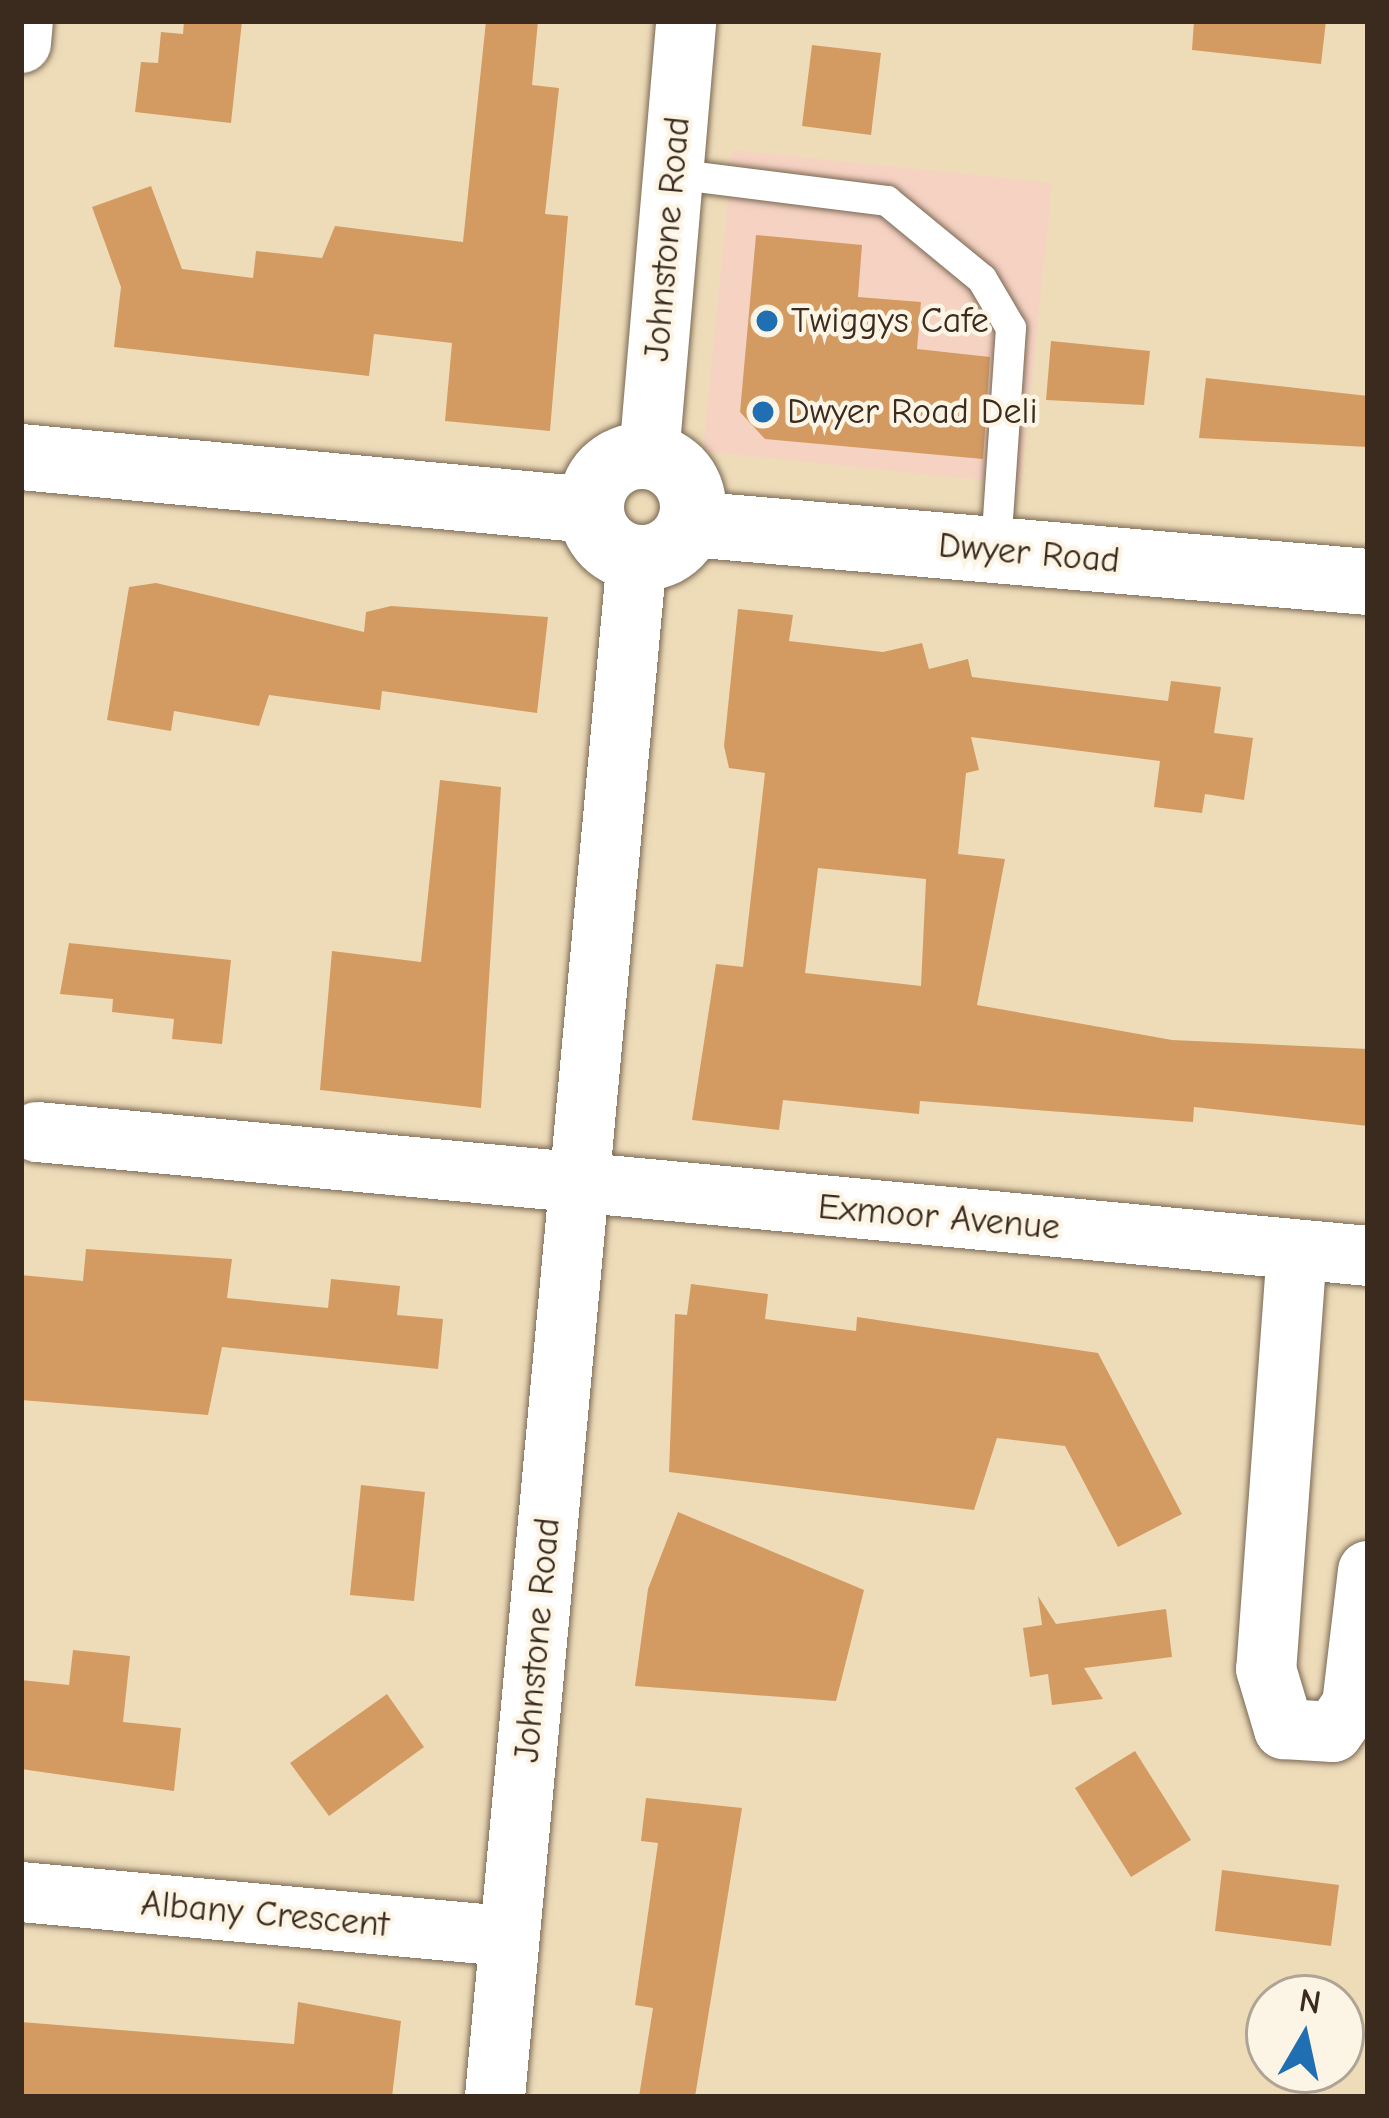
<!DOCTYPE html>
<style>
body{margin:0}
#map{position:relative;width:1389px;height:2118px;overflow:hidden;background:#eedcb9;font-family:"Comic Neue",sans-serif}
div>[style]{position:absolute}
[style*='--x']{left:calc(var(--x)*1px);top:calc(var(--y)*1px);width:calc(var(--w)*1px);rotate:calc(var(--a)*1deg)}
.built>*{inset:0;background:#f6d2c3}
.building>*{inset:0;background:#d39b62}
.roads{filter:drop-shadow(0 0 3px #7a6854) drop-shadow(0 0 3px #7a6854)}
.service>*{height:30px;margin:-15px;padding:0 15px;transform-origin:15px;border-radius:15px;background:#fff}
.minor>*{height:60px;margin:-30px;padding:0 30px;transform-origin:30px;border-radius:30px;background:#fff}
.tertiary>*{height:66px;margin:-33px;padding:0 33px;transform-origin:33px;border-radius:33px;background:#fff}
.tertiary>.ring{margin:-33px;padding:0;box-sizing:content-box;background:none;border:66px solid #fff;border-radius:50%}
.dots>*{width:33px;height:33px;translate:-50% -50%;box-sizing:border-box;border:6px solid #fcf5e5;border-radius:50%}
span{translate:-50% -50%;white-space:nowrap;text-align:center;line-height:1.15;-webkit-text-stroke:9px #fcf5e5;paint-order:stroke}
.street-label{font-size:36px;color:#3b2a1e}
.poi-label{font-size:36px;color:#3b2a1e}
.left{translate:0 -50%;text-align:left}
.frame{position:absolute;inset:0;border:24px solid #3b2a1e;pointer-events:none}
.north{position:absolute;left:1245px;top:1974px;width:120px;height:120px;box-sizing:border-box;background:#fcf5e5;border:3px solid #afa495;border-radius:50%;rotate:9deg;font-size:33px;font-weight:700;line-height:48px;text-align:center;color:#3b2a1e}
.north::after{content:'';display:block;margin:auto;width:42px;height:54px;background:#1f6fb2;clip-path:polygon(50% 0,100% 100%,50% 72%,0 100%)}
</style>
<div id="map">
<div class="built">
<div style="clip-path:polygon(733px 150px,1052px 183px,1021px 484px,703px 451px)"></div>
</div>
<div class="building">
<div style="clip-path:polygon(184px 21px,242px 21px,231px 123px,135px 112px,141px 62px,158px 63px,161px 32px,183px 34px)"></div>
<div style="clip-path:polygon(486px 21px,538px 21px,532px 85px,559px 88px,545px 214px,568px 216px,550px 431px,445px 421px,452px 343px,374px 334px,369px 376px,114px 347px,121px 287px,92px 207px,151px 186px,182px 269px,253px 278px,256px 251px,322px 258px,335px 226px,463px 242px)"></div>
<div style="clip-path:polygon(1194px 21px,1326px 21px,1321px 64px,1192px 50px)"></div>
<div style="clip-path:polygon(812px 45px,881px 53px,871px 135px,802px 126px)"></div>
<div style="clip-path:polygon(756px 235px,862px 245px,858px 297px,921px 302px,917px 349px,990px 357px,983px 459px,765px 439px,740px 412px)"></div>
<div style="clip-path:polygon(1051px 341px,1150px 351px,1144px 405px,1046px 400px)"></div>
<div style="clip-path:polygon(1206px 378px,1368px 396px,1368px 447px,1199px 438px)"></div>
<div style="clip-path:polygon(156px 583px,364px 632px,366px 612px,391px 606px,548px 617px,537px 713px,382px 691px,380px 710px,269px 695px,259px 726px,174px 711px,171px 731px,107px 720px,129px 587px)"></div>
<div style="clip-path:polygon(evenodd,738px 609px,793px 615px,789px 641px,883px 652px,922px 643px,929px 669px,968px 659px,972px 677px,1168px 701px,1171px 681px,1221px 687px,1214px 733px,1253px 738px,1244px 800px,1205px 794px,1202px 813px,1154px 807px,1160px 761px,971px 737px,979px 770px,966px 773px,958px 854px,1005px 859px,977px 1005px,1172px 1040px,1368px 1049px,1368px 1126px,1194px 1107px,1193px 1122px,920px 1101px,919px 1114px,783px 1100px,779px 1130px,692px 1120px,716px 964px,743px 967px,765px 773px,729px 768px,724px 746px,738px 609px,818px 868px,926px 879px,921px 986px,805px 973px,818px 868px)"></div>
<div style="clip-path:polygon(440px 780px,501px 787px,481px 1108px,320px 1090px,332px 951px,421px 962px)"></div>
<div style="clip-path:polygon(69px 943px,231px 960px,222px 1044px,172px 1039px,174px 1019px,112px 1012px,113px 999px,60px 994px)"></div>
<div style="clip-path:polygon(86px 1249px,232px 1259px,227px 1298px,328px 1308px,331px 1279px,400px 1286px,397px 1315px,443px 1319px,438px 1369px,222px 1347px,208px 1415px,21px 1400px,21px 1275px,83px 1281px)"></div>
<div style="clip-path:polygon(691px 1284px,768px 1294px,765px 1319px,856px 1331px,857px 1317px,1098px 1353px,1182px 1514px,1118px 1547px,1065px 1446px,997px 1438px,974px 1510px,669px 1472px,675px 1314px,687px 1315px)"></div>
<div style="clip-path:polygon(361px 1485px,425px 1492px,414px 1601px,350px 1595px)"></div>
<div style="clip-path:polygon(678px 1512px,864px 1590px,836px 1701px,635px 1686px,648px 1589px)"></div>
<div style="clip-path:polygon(1038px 1596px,1056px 1624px,1166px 1609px,1172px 1657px,1084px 1668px,1103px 1699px,1052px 1705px,1048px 1674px,1030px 1677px,1023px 1628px,1042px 1625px)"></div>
<div style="clip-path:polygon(73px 1650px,130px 1656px,123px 1722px,181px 1728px,174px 1791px,21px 1769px,21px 1680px,69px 1685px)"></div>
<div style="clip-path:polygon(387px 1694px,424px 1747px,329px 1816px,290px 1763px)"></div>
<div style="clip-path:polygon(1135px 1751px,1191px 1840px,1131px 1877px,1075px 1788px)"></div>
<div style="clip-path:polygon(646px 1798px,742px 1808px,695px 2097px,639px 2097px,653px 2008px,635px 2005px,658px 1843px,641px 1841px)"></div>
<div style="clip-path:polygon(1222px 1870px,1339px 1885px,1331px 1946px,1215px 1931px)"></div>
<div style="clip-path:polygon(298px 2002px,401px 2021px,392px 2097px,21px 2094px,21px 2022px,294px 2044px)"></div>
</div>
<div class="roads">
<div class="service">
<div style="--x:673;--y:174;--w:216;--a:7.2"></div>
<div style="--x:887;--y:201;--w:123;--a:39.4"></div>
<div style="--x:982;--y:279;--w:57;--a:59.4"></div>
<div style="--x:1011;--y:328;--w:223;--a:93.9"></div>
</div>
<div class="minor">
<div style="--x:21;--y:43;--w:22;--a:-85"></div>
<div style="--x:649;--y:456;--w:437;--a:-85.1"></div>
<div style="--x:37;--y:1132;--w:1337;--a:5.32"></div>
<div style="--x:1297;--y:1250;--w:420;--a:94.2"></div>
<div style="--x:1266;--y:1669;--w:63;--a:73.3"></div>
<div style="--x:1284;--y:1729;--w:49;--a:3.5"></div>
<div style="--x:1333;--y:1732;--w:33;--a:-55"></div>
<div style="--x:1352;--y:1705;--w:135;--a:-83.2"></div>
<div style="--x:21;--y:1892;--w:490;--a:5.2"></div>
<div style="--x:495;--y:2097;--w:1546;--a:-84.73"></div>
</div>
<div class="tertiary">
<div class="ring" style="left:591px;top:456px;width:36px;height:36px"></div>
<div style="--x:21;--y:457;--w:571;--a:5.32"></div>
<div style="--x:690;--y:524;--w:680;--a:4.89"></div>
</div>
</div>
<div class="dots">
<div style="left:767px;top:321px;background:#1f6fb2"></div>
<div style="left:763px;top:412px;background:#1f6fb2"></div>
</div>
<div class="street-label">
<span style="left:667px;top:239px;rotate:-85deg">Johnstone Road</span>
<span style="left:1029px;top:553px;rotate:5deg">Dwyer Road</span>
<span style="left:939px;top:1217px;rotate:5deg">Exmoor Avenue</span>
<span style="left:537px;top:1640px;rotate:-85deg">Johnstone Road</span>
<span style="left:265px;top:1914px;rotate:5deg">Albany Crescent</span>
</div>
<div class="poi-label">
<span class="left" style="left:791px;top:321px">Twiggys Cafe</span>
<span class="left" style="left:787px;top:412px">Dwyer Road Deli</span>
</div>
<div class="frame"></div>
<div class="north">N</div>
</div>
